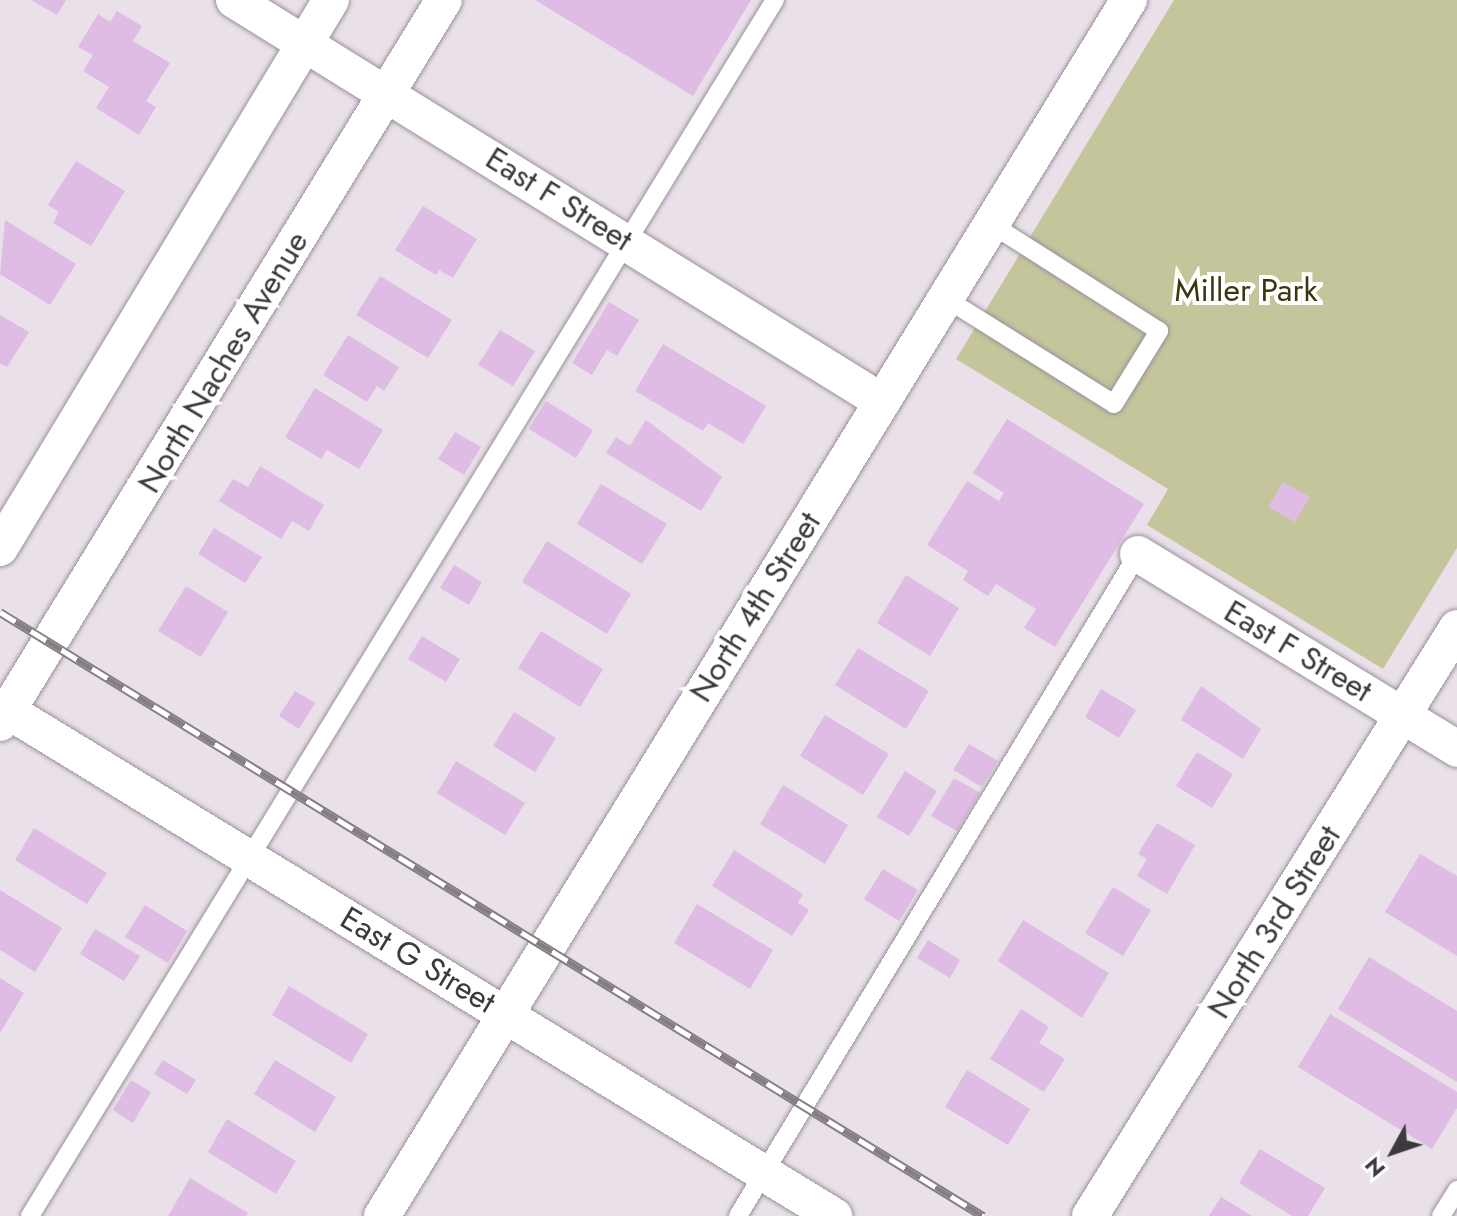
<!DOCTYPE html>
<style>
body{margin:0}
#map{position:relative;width:1457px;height:1216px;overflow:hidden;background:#e9e0e9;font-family:Jost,sans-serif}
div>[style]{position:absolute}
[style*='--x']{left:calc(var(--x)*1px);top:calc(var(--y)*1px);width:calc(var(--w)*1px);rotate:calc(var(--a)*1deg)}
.green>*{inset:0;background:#c5c59c}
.building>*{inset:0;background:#dfbce3}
.roads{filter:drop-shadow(0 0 2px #99919a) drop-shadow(0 0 2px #99919a)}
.lane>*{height:18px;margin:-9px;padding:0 9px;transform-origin:9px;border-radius:9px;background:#fff}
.street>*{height:36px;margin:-18px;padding:0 18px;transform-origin:18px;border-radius:18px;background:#fff}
.rail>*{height:9px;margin-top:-4.5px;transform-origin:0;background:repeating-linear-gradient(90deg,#fff 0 18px,#857f85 0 36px);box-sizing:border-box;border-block:2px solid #857f85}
span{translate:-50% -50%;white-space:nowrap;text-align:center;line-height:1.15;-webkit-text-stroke:8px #fff;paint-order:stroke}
.street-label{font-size:32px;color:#3d3a3e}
.park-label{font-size:32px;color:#393710}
.north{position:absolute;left:1353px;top:1112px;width:80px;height:80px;-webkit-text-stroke:6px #fff;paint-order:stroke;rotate:230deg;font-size:22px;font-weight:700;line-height:32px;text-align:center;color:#3d3a3e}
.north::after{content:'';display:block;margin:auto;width:28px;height:36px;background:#3d3a3e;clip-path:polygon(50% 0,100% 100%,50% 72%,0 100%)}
</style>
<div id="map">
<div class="green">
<div style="clip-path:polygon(1174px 0,1457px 0,1457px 548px,1383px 669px,1147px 525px,1168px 489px,956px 359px)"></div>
</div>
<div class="building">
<div style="clip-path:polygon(31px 0,66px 0,57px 15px)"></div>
<div style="clip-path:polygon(535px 0,751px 0,693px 96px)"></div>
<div style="clip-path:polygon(117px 11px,142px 26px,133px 41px,170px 63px,146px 101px,156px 107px,139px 135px,96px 108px,109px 87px,83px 71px,93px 55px,78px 47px,98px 14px,110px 22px)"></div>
<div style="clip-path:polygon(76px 161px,125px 191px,91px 246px,53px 223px,59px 212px,48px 205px)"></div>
<div style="clip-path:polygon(423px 206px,477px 239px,453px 278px,439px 270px,436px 275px,395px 250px)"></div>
<div style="clip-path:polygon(5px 220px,76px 264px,50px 305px,0 274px)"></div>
<div style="clip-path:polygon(380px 276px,452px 320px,428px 358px,356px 315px)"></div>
<div style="clip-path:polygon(609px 302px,639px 320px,617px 356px,607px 350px,592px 375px,572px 363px)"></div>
<div style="clip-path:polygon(0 315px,29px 332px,7px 367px,0 363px)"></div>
<div style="clip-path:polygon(500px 330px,535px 351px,513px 386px,478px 365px)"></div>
<div style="clip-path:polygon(348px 335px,399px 367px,384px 391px,377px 386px,367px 402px,323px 375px)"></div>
<div style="clip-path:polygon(663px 344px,766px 406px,743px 444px,708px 423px,703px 431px,635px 391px)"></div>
<div style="clip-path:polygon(315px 388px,383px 430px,359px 469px,327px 450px,321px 459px,285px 437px)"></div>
<div style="clip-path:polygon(546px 401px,593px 430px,576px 458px,529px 429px)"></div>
<div style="clip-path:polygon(1007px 419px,1144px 504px,1055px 647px,1024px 628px,1036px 609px,996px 584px,988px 596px,963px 580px,968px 571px,927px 545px,967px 481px,999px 501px,1004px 493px,973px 473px)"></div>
<div style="clip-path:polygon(646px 420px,722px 477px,701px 511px,606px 453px,616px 437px,630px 446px)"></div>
<div style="clip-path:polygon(455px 432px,481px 447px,464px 475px,438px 459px)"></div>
<div style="clip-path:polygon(260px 466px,324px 505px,309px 531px,292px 521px,281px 539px,219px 501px,233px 479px,248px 487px)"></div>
<div style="clip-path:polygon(1283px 482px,1310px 497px,1295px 522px,1268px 507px)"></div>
<div style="clip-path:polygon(601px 484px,667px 524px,642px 564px,577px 524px)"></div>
<div style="clip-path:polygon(214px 528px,262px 557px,245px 583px,198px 554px)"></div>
<div style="clip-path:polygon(547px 541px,631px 594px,607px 634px,522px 582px)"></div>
<div style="clip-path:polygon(454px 565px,482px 582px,469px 605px,440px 588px)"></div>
<div style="clip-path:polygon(906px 575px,959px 608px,930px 656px,877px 623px)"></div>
<div style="clip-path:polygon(186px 586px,228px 612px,201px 657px,158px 631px)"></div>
<div style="clip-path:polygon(541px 631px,603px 669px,580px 707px,518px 668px)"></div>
<div style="clip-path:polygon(422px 636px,460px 659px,446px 682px,408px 659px)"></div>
<div style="clip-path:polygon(858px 648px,929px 691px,906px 729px,835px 685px)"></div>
<div style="clip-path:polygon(1201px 686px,1261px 729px,1243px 759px,1181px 720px)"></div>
<div style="clip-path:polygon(1101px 689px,1136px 710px,1119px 738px,1085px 717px)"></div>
<div style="clip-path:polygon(295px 691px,315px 703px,299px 729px,279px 716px)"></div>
<div style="clip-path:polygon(514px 712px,556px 738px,535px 772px,493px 746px)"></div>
<div style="clip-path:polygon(825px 715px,889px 754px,863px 795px,800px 756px)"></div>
<div style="clip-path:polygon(969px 744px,998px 761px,982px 787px,953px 770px)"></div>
<div style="clip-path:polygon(1197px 752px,1233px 774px,1212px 808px,1176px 786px)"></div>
<div style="clip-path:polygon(456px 761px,525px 803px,505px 835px,437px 793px)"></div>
<div style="clip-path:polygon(905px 771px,937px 791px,909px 836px,877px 817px)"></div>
<div style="clip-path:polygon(954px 778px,980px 793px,957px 831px,931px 816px)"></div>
<div style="clip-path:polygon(783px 785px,848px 825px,825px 864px,760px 824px)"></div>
<div style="clip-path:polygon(1157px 823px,1195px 845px,1167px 894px,1137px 876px,1147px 859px,1138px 854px)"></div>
<div style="clip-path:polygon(34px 828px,107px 873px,87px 904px,15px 860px)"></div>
<div style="clip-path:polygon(734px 850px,803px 894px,798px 903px,809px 910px,792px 936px,712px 886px)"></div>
<div style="clip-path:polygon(1420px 854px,1457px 876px,1457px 956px,1385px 912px)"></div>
<div style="clip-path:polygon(883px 869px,918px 890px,899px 921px,864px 899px)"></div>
<div style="clip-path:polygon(1113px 887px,1151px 910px,1123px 956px,1085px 933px)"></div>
<div style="clip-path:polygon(0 890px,62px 928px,35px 972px,0 950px)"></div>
<div style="clip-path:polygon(697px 904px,773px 950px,750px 989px,674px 943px)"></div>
<div style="clip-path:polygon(145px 905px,187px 931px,168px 963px,125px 937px)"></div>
<div style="clip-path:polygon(1023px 920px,1109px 973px,1082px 1018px,998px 961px)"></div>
<div style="clip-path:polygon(95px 929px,140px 956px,124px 981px,80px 954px)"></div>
<div style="clip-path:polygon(928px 940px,960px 960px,950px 978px,917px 958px)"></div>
<div style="clip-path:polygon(1369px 957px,1457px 1011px,1457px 1082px,1338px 1009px)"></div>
<div style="clip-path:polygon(0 978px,24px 993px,0 1033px)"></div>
<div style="clip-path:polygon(289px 986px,368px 1034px,351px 1063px,272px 1015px)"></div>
<div style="clip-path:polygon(1021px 1009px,1049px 1027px,1039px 1043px,1065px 1059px,1044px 1092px,990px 1059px)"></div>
<div style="clip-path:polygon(1330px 1014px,1457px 1092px,1457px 1108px,1432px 1149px,1298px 1067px)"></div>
<div style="clip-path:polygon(163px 1060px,196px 1080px,187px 1094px,154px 1074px)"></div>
<div style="clip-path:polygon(275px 1060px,336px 1097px,315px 1132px,254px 1094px)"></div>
<div style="clip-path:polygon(967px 1070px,1030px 1109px,1008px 1145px,945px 1107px)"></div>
<div style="clip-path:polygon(131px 1080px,151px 1092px,133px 1123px,113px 1110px)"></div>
<div style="clip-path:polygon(227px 1119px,296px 1161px,276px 1194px,208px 1152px)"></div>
<div style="clip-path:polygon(1260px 1149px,1325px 1188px,1308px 1216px,1292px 1216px,1239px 1183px)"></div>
<div style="clip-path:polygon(190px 1178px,248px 1213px,246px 1216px,168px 1216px)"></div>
<div style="clip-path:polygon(1221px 1197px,1252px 1216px,1209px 1216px)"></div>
</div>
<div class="roads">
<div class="lane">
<div style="--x:945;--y:298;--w:199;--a:32.1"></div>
<div style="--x:1114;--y:404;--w:86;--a:-58.3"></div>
<div style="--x:1159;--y:331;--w:199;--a:-147.5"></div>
<div style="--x:30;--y:1216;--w:1426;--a:-58.51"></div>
<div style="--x:738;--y:1216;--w:773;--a:-58.86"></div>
<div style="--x:1441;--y:1216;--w:31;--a:-58"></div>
</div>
<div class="street">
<div style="--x:234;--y:0;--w:761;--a:31.79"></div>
<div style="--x:0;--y:548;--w:640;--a:-58.87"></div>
<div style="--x:1138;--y:554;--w:374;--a:31.4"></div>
<div style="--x:0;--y:706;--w:978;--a:31.45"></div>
<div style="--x:0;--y:723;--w:848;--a:-58.45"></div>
<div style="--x:382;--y:1216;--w:1427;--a:-58.44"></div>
<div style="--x:1090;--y:1216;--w:693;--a:-58.03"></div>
</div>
</div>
<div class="rail">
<div style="--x:0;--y:612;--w:1154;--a:31.57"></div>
</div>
<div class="street-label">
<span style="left:559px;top:199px;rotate:32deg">East F Street</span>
<span style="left:223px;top:362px;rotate:-59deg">North Naches Avenue</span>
<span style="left:755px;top:607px;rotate:-58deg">North 4th Street</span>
<span style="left:1298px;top:651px;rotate:31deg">East F Street</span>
<span style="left:1274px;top:922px;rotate:-58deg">North 3rd Street</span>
<span style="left:418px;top:960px;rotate:31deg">East G Street</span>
</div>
<div class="park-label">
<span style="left:1246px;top:290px">Miller Park</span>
</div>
<div class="north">N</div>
</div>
